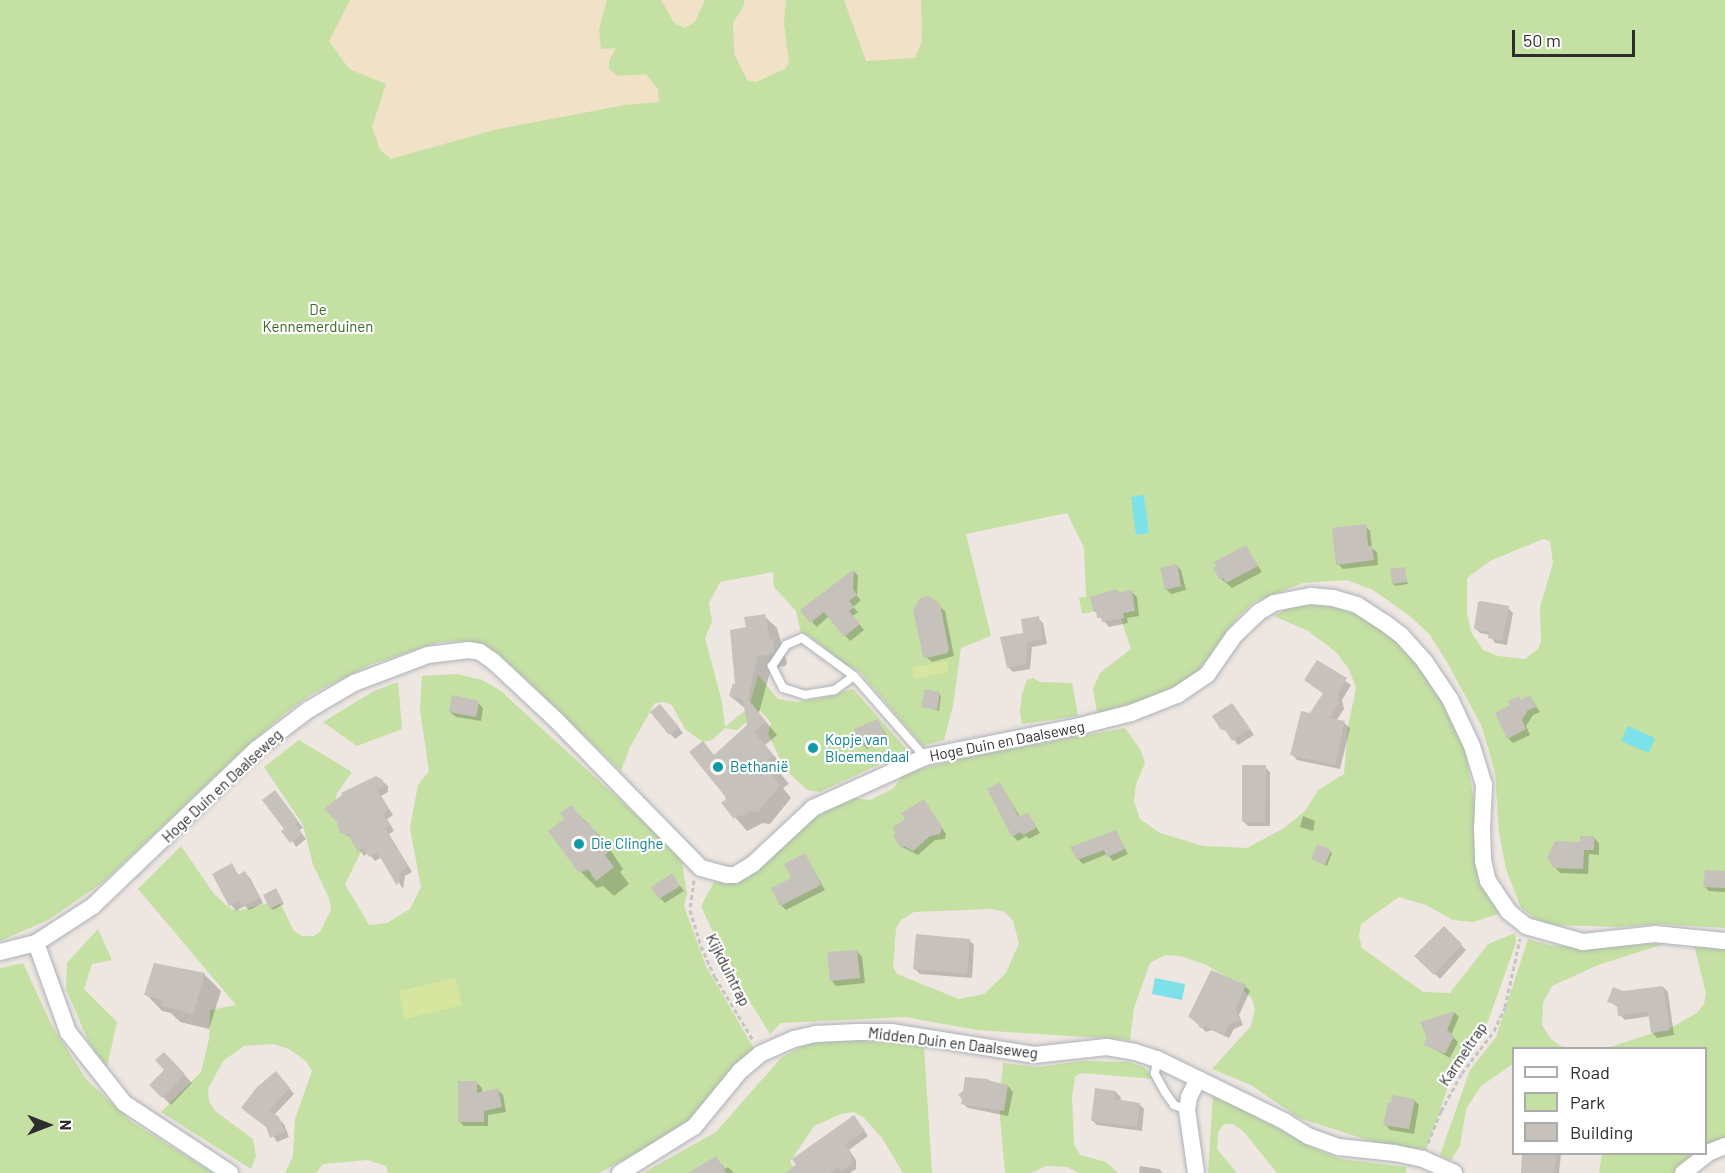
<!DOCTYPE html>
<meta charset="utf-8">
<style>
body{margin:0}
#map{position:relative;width:1725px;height:1173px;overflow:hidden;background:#eee6e1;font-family:Barlow,sans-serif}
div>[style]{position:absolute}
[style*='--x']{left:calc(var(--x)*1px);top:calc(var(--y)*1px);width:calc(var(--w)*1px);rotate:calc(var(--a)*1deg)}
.green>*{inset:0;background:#c4e0a2}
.sand>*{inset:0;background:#f0e1c7}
.pitch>*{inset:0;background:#d7e69e}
.water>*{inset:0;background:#7ce1e8}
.shadow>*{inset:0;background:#0003}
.building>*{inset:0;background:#c7c1bc}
.path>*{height:3px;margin-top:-1.5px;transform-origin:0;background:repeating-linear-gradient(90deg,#c4c4c4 0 4.5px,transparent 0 7.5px)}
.roads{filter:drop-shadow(0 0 2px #adb2b8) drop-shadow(0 0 2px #adb2b8)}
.lane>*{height:8px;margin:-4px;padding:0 4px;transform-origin:4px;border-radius:4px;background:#fff}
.street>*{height:16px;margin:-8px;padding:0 8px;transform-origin:8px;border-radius:8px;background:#fff}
.dots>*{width:16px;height:16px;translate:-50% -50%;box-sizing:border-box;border:3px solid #fff;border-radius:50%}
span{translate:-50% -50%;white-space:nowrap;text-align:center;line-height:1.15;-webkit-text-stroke:4.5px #fff;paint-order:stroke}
.park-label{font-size:15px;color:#3e6720}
.culture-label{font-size:15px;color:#0d838f}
.left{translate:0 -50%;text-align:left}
.street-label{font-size:15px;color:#2d2d2d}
.legend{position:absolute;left:1512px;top:1047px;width:195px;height:108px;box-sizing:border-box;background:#fff;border:2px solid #ababab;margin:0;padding:8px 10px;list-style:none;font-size:18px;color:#2d2d2d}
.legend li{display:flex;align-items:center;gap:12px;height:30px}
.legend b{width:30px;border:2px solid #ababab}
.north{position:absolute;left:18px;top:1095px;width:60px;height:60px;-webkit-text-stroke:4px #fff;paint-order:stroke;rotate:90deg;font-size:16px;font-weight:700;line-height:24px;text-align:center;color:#2d2d2d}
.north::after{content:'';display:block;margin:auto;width:21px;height:27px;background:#2d2d2d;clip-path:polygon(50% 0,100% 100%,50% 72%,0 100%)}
.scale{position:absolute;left:1512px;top:30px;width:123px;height:27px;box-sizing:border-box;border:3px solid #2d2d2d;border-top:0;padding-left:8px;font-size:18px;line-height:21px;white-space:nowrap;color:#2d2d2d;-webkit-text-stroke:4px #fff;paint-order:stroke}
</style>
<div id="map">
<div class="green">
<div style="clip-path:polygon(evenodd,0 0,1725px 0,1725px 928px,1659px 924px,1619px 927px,1552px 925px,1535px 918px,1521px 908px,1506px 869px,1499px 833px,1495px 773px,1488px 747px,1481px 725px,1447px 662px,1430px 635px,1410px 616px,1373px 590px,1347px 580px,1303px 583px,1254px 602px,1238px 617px,1193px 678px,1165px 695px,1097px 713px,1093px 689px,1100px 673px,1131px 649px,1117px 607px,1082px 614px,1079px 598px,1086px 597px,1084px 548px,1067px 513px,966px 534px,991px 636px,961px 648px,953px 706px,944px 740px,923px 746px,860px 672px,846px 665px,809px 636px,801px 633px,796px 611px,774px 587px,773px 572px,720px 582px,709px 603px,712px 622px,705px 638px,722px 702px,725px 727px,749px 707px,758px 675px,778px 699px,797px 702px,818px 699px,853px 689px,908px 751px,820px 792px,807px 790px,785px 769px,768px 734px,771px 723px,760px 710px,737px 730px,725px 728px,712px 740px,703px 742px,685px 729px,672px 705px,664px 702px,655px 703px,630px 747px,621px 771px,511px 665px,489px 647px,466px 641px,440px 642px,372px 664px,312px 694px,283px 715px,246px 747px,102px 883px,48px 920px,0 941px,0 0,1144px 496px,1149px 533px,1137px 535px,1131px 497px,1144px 496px,0 0,1543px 539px,1550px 541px,1553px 563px,1540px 607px,1541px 641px,1538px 649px,1525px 659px,1498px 656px,1483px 650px,1471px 632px,1467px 613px,1467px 578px,1490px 561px,1543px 539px)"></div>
<div style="clip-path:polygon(evenodd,1342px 602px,1421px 659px,1462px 735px,1476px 810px,1483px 879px,1498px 914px,1473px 922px,1453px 920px,1426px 905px,1399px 897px,1361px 924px,1359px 936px,1362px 948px,1423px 992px,1450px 993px,1488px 944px,1515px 933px,1516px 943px,1488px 1021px,1449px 1084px,1426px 1150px,1377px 1143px,1299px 1118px,1251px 1085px,1212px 1069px,1251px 1026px,1255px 1009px,1252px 999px,1234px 981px,1204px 964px,1180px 956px,1165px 955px,1150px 963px,1134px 1008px,1130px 1040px,977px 1030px,905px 1017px,781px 1023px,770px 1034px,730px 969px,701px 906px,714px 882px,740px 881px,762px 867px,815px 818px,849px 797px,870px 800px,894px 788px,904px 773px,984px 754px,1125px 728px,1140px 749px,1145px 763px,1136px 784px,1134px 801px,1140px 819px,1160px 833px,1203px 846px,1247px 848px,1284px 828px,1305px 811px,1318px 790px,1344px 774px,1348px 727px,1356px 688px,1349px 669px,1336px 652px,1308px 631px,1274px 616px,1288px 608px,1342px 602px,991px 909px,1005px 912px,1013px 921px,1019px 943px,1006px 973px,984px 994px,959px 999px,897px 974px,893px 967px,896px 929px,901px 920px,914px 912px,991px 909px)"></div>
<div style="clip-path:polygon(457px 674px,482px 680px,501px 691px,681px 856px,687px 894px,684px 906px,706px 966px,754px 1049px,689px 1125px,599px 1173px,388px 1173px,386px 1166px,367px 1160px,323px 1164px,316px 1173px,285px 1173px,293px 1156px,295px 1119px,312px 1071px,306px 1061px,289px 1049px,273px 1044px,244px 1046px,223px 1061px,208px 1089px,209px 1101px,215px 1111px,253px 1139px,256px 1156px,251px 1169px,161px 1112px,201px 1072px,209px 1039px,210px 1010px,236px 1005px,138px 889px,181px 846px,214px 894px,226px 905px,234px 910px,241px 910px,275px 901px,281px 905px,294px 931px,302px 936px,314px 936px,320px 932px,331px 910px,329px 898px,313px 865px,303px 825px,264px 767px,299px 740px,352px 772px,337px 793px,334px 807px,362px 850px,345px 884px,369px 925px,387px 923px,410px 909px,421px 887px,410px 828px,418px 785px,429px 771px,420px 710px,422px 676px)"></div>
<div style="clip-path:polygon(1033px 678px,1040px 682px,1072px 683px,1078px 716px,1022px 724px,1020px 711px,1022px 694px,1027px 680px)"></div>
<div style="clip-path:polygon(398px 682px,402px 729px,357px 746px,323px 722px,374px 691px)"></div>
<div style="clip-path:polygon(98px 929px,112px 960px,92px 964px,84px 989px,117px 1022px,107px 1067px,90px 1045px,66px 989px,67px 963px)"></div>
<div style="clip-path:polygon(1528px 939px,1549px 945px,1581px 948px,1667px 943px,1598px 965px,1552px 986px,1543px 1003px,1542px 1025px,1550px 1038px,1560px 1046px,1573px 1048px,1514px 1048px,1513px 1064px,1481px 1086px,1466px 1109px,1460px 1146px,1451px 1160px,1440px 1155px,1470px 1070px,1496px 1037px)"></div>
<div style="clip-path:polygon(1694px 945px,1725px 948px,1725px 1151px,1681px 1173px,1599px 1173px,1602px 1154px,1706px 1154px,1706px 1048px,1607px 1048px,1672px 1027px,1697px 1013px,1704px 1004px,1706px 993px)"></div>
<div style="clip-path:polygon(23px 963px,51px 1024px,86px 1079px,132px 1122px,213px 1173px,0 1173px,0 968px)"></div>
<div style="clip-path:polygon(838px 1040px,902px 1043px,924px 1047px,932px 1173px,903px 1173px,882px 1138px,863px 1117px,853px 1112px,841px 1114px,814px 1126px,790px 1162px,799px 1173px,643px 1173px,716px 1132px,781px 1058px,806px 1044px)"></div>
<div style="clip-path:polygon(1083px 1061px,1128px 1062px,1144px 1067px,1155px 1079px,1081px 1073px,1075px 1077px,1072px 1097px,1074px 1144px,1080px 1155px,1106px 1162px,1118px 1173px,1079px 1173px,1067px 1167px,1046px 1166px,1031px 1173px,1005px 1173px,999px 1105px,1003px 1063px,1038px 1067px)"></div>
<div style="clip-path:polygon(1213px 1093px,1315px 1149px,1341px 1159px,1406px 1167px,1406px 1173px,1277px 1173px,1243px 1131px,1233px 1124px,1224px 1124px,1218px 1132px,1217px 1149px,1237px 1173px,1208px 1173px)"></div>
</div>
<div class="sand">
<div style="clip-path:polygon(350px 0,607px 0,599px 29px,601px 49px,616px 48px,609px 61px,609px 69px,618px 76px,646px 74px,658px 89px,659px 102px,625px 105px,494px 130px,391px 159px,380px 150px,372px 127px,386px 84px,349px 69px,329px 41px)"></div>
<div style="clip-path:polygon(661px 0,705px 0,695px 22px,685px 28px,674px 23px)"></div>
<div style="clip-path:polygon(744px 0,786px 0,784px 23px,789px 63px,785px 69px,756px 82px,747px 80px,734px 54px,733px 23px,744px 5px)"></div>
<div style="clip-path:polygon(844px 0,921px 0,922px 41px,915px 58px,866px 61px)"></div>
</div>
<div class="pitch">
<div style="clip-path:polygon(947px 661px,949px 672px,914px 679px,912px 668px)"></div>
<div style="clip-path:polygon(455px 978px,462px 1005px,405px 1019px,399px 991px)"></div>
</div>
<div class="water">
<div style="clip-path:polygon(1144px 495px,1149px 533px,1136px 535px,1131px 497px)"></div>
<div style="clip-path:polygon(1628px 726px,1655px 738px,1649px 753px,1621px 741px)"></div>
<div style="clip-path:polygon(1155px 978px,1185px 984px,1182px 1000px,1152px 994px)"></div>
</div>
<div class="shadow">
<div style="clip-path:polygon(1365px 526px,1370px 531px,1372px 548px,1377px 552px,1378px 565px,1343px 569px,1338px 564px)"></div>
<div style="clip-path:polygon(1246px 547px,1262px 572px,1232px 588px,1221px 579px)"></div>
<div style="clip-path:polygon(1176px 565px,1181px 570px,1186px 590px,1171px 594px,1166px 589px)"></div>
<div style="clip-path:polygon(1404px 569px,1408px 584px,1395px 586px,1393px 584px)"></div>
<div style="clip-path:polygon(854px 571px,858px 576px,857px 596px,861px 600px,853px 607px,858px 612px,853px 616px,864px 630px,850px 641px,829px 616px,817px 627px,812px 622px)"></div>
<div style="clip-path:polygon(1117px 590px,1120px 594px,1132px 592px,1137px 597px,1139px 616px,1127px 618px,1128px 623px,1109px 627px,1094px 610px)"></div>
<div style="clip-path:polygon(939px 606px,945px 611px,954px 656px,932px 662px,924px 655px)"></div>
<div style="clip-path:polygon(1508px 608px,1513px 613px,1507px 645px,1495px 643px,1490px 635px,1480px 633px,1475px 628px)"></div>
<div style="clip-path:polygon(764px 616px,777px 628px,787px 663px,785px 666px,771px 668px,759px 713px,777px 735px,765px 745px,785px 769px,780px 773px,789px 784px,783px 788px,791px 798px,770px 824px,763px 823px,747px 831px,723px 803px,728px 799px,703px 743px,715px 756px,749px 726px,746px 709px,730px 696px,737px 686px,747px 629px)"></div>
<div style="clip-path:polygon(1038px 618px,1043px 623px,1047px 644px,1032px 647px,1030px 669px,1013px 672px,1008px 667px,1025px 634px)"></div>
<div style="clip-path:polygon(1317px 662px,1351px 685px,1342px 700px,1344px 709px,1336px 721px,1344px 723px,1350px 728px,1340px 769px,1297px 760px,1292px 754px,1324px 694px,1311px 685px)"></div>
<div style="clip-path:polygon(939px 694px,941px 696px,939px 711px,923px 706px)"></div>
<div style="clip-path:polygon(1530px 697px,1540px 712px,1533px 715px,1526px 726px,1530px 735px,1513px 743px,1508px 738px,1519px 698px,1522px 701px)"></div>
<div style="clip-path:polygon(478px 703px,483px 708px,481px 721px,456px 717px,450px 712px)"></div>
<div style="clip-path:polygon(1237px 710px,1254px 735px,1238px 745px,1229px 733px,1222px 729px)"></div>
<div style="clip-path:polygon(665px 711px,683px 733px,675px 739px,652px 713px)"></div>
<div style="clip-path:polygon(877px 720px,889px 739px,867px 749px,862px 744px)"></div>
<div style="clip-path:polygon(1265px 767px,1270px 772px,1270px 826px,1248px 826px,1243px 821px)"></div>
<div style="clip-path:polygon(382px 781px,388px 786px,388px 792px,381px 796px,393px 815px,387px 819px,394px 831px,389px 834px,412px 872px,405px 876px,403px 889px,382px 857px,375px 861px,368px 853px,364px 856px,352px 839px,342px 832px)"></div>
<div style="clip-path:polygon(1000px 784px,1021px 818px,1028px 814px,1040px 833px,1029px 839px,1026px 836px,1018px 841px,1013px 836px)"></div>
<div style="clip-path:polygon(275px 792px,303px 828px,299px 830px,306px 839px,296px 847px,286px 829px)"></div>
<div style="clip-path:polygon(924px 801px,946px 834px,945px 839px,935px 840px,918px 855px,902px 847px,907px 820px)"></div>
<div style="clip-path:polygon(571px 807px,603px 839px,623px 869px,620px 872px,629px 884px,614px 896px,603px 886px,597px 888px,581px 872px,566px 819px)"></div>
<div style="clip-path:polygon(1303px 816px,1315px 821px,1313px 831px,1300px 827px)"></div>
<div style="clip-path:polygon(1116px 831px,1128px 854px,1113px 861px,1107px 854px,1083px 864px,1078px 859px)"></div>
<div style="clip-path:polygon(1594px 838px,1599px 843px,1599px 855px,1589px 854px,1588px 874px,1560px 873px,1555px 867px,1581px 843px)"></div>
<div style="clip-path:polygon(1330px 851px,1332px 853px,1327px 866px,1315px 860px)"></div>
<div style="clip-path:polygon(805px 855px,825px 890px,786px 910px,781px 905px)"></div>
<div style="clip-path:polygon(232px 865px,239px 876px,245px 873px,250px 878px,263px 903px,249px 910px,245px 906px,236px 911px,231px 905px,214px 874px)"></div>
<div style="clip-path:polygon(1725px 873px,1725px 892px,1709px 891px,1704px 886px)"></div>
<div style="clip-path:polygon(672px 875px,684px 891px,665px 903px,660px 898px)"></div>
<div style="clip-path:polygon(277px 892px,284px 904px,273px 910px,271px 908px)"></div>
<div style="clip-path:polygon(1444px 928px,1466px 950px,1440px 979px,1417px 956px)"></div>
<div style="clip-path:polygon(969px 940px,974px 945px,972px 978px,920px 974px,915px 969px)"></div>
<div style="clip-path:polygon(857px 951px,862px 957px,865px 983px,836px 986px,831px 980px)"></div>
<div style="clip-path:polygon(204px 974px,221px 991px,209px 1029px,180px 1022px,171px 1013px,162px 1011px,146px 994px)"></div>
<div style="clip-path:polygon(1245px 986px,1250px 991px,1239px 1015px,1243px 1025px,1234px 1029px,1229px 1038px,1212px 1030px,1206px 1032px,1189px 1016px)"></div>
<div style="clip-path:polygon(1663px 987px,1668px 992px,1674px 1035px,1657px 1038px,1652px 1032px,1650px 1016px,1625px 1020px,1620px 1015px,1619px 1008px,1609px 1001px,1623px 993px)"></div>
<div style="clip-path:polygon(1455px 1013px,1459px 1017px,1451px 1035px,1458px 1042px,1450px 1058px,1425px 1044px,1428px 1038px,1422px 1023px)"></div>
<div style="clip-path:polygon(172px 1062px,192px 1083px,171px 1105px,151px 1085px)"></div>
<div style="clip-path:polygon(281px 1078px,294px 1094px,274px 1115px,284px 1124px,289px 1137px,277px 1142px,268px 1128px,243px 1108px)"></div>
<div style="clip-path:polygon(988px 1080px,1008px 1086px,1013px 1092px,1008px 1116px,968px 1108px,962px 1103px,963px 1099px)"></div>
<div style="clip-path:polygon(476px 1082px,482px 1088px,482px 1094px,498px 1090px,503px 1095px,506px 1112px,488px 1115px,488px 1126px,464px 1126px,459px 1121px)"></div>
<div style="clip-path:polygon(1116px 1092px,1121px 1098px,1120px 1101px,1139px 1104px,1144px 1109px,1142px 1131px,1097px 1125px,1092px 1120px)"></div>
<div style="clip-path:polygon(1414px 1100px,1419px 1105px,1414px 1134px,1390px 1130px,1385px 1124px)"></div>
<div style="clip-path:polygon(858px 1122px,868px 1136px,849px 1150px,856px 1160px,856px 1169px,850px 1173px,790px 1173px)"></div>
<div style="clip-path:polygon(1523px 1154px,1561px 1154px,1559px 1173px,1523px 1173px)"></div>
<div style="clip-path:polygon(716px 1158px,725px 1169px,728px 1167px,734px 1173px,695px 1173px)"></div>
<div style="clip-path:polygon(1140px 1166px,1159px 1169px,1163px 1173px,1139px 1173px)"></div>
</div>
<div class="building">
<div style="clip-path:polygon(1366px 524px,1368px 546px,1372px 546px,1374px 560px,1336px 565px,1332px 528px)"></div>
<div style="clip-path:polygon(1246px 545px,1258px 566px,1226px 583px,1223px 578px,1220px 580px,1213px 568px,1217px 566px,1214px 562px)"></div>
<div style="clip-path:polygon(1177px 564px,1181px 586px,1165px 590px,1160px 568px)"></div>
<div style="clip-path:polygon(1405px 567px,1407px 582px,1392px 584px,1390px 569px)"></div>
<div style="clip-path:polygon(854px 569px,853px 589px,857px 595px,849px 601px,854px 607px,849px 611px,860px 624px,844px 637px,824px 612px,810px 623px,800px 610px)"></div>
<div style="clip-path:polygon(1117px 589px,1118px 593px,1132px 590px,1135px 611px,1123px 613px,1124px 618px,1102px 622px,1101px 618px,1097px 618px,1096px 610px,1093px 611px,1090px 597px)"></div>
<div style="clip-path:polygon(929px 596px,940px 604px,949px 650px,947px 653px,926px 658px,923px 656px,913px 610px,920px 598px)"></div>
<div style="clip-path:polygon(1481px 601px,1509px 606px,1502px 641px,1488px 638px,1489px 632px,1474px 629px,1478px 602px)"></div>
<div style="clip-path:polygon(765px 614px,770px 640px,773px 639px,775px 650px,772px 654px,758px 656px,748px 699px,766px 722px,754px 732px,773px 756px,768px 760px,777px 770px,772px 775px,780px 785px,758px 812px,750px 811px,742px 817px,739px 814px,734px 819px,721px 803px,726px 799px,724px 795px,689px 752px,703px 741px,714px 755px,747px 725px,743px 700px,729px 696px,733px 683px,735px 684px,730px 630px,746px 627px,744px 617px)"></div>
<div style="clip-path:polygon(1039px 616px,1043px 639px,1027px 642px,1026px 664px,1007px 668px,1000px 637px,1023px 633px,1021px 619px)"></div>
<div style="clip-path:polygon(1317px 660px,1347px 678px,1338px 694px,1340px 696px,1337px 701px,1340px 702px,1330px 718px,1345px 721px,1335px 765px,1290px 755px,1301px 711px,1310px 713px,1323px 693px,1304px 680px)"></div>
<div style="clip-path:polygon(925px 689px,940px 692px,937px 710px,921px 707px)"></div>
<div style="clip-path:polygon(452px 695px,479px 701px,476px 717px,449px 712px)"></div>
<div style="clip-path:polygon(1530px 695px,1536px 707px,1528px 710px,1522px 720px,1526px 729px,1507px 739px,1495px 713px,1510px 705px,1508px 701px,1519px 696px,1521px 700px)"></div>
<div style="clip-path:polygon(1232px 703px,1250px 729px,1232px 741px,1224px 728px,1221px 730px,1212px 716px)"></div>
<div style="clip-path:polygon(660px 704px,679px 727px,669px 735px,650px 712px)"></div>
<div style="clip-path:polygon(878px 719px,885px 734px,861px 745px,854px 729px)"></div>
<div style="clip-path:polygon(1242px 765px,1266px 765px,1265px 822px,1242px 822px)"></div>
<div style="clip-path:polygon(376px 776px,383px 780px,384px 787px,377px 790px,389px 810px,383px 813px,390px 825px,385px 828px,408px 866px,401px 871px,397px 886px,377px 852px,369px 857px,363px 848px,358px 852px,348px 835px,340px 833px,337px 822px,324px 809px,342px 795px,341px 793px)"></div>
<div style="clip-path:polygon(1000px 782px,1019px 817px,1028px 812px,1036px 828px,1023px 835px,1020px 832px,1012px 837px,987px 789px)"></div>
<div style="clip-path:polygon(275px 790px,299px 822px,295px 824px,302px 834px,290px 843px,281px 831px,284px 829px,262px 800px)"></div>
<div style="clip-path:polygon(924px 799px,942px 827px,940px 834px,930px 836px,913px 851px,904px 846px,901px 848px,893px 835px,896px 832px,892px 828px,905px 819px,901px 813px)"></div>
<div style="clip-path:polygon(571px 805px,585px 822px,587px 821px,600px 838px,599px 840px,608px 852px,605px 855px,614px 867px,596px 881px,588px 869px,579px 873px,548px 831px,564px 819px,560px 813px)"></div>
<div style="clip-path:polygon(1116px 830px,1125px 849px,1107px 857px,1104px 850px,1077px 860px,1070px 847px)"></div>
<div style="clip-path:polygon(1580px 836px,1594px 836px,1594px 850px,1584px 850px,1583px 869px,1554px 868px,1547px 858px,1555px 841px,1580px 842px)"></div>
<div style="clip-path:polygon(1317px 844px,1331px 850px,1325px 865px,1311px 859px)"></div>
<div style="clip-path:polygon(805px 853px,821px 885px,780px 906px,771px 888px,791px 878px,784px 864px)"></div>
<div style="clip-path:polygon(232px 863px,238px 875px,245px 871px,259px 898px,243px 906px,240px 901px,229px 906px,212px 874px)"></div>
<div style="clip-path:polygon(1705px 870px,1725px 871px,1725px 888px,1703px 887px)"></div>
<div style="clip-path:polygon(672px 873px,680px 886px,659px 899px,651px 887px)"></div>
<div style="clip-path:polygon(276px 888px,283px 902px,270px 909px,263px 895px)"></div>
<div style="clip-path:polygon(1444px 926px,1462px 944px,1434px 975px,1414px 956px)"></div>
<div style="clip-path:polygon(916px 934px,970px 939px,967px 974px,913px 969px)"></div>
<div style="clip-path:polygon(857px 950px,860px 978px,830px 981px,827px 952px)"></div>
<div style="clip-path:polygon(154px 963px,205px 973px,193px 1014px,162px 1006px,163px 1000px,144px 995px)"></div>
<div style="clip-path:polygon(1211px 970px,1246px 985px,1235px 1009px,1240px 1020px,1229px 1024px,1224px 1034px,1206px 1026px,1200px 1028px,1197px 1022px,1188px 1017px)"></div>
<div style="clip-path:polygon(1663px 986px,1670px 1030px,1651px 1033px,1648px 1011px,1618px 1016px,1617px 1005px,1607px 1002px,1613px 987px,1623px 991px)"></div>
<div style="clip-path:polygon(1455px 1011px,1447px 1030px,1454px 1036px,1445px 1054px,1423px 1045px,1427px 1038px,1420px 1022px)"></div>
<div style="clip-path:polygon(164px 1052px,185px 1074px,162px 1098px,149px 1085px,164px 1070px,155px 1060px)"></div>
<div style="clip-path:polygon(276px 1071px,290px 1088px,269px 1110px,279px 1117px,285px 1132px,270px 1138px,266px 1127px,241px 1108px,257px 1087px)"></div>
<div style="clip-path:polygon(965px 1077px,989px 1079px,988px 1081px,1008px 1085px,1004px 1111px,961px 1104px,962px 1099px,958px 1095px,963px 1091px)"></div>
<div style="clip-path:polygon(458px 1081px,477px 1081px,477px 1093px,498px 1088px,502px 1107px,484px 1111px,484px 1122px,458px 1122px)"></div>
<div style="clip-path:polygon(1095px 1088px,1116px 1091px,1115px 1099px,1140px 1103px,1137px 1127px,1091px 1121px)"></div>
<div style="clip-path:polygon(1392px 1095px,1415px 1099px,1409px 1129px,1383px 1125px,1388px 1103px,1391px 1103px)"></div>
<div style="clip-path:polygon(854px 1115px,865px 1131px,845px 1144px,851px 1154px,852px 1164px,843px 1170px,837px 1168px,830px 1173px,785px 1173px,796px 1165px,792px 1159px)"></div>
<div style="clip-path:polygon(1522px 1154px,1556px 1154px,1554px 1173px,1521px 1173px)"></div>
<div style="clip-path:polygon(716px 1156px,726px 1173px,688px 1173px)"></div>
</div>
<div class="path">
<div style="--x:694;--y:880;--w:30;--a:98"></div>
<div style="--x:690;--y:910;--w:38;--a:73"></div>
<div style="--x:701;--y:946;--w:34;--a:66"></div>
<div style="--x:715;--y:977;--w:74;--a:58.9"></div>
<div style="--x:1428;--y:1143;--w:35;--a:-68"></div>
<div style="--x:1441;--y:1111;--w:43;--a:-61.1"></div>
<div style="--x:1462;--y:1073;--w:53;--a:-52.7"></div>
<div style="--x:1494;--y:1031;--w:26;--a:-65"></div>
<div style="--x:1505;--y:1007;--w:70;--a:-77.6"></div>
</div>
<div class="roads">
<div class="lane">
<div style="--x:854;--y:676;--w:24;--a:144"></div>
<div style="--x:835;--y:690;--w:30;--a:171"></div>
<div style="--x:805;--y:695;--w:23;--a:-162"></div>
<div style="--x:783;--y:688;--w:25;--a:-117"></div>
<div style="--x:772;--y:666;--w:25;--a:-56"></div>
<div style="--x:786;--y:645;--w:17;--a:-24"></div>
<div style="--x:802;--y:638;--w:64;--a:36.2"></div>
<div style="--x:854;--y:676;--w:108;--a:48.8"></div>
<div style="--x:1157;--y:1059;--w:15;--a:98"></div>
<div style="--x:1155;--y:1074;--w:21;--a:61"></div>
<div style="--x:1165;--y:1092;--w:16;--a:55"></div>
<div style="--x:1174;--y:1105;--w:14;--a:21"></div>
</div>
<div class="street">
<div style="--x:36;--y:943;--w:95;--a:70.2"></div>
<div style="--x:68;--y:1032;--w:90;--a:51.7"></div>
<div style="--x:124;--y:1103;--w:127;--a:33.4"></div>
<div style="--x:0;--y:952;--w:37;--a:-14"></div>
<div style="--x:36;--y:943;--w:68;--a:-33"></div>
<div style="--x:93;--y:906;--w:227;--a:-43.8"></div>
<div style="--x:257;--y:749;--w:64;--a:-37.4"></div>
<div style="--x:308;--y:710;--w:53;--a:-30.4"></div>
<div style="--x:354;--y:683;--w:79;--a:-20.7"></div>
<div style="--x:428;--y:655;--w:41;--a:-7"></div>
<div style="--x:469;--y:650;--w:11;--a:10"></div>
<div style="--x:480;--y:652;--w:16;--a:35"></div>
<div style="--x:493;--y:661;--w:86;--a:43.1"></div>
<div style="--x:556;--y:720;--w:207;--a:45.6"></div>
<div style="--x:701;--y:868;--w:27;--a:15"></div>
<div style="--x:727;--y:875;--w:8;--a:0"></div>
<div style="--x:735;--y:875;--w:21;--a:-31"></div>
<div style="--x:753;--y:864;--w:82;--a:-43"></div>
<div style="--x:813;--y:808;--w:123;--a:-24.5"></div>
<div style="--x:925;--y:757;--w:158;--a:-11.3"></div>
<div style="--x:1080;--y:726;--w:53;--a:-14.3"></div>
<div style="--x:1131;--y:713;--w:49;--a:-21.4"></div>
<div style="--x:1177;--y:695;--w:36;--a:-34"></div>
<div style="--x:1207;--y:675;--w:47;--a:-55.3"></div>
<div style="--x:1234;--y:636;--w:35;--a:-44"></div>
<div style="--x:1259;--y:612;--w:17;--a:-31"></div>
<div style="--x:1274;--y:603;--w:38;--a:-11"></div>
<div style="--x:1311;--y:596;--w:22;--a:5"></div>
<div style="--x:1333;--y:598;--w:25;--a:16"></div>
<div style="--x:1357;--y:605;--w:33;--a:33"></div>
<div style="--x:1385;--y:623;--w:20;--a:37"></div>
<div style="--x:1401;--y:635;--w:36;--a:48"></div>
<div style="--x:1425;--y:662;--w:45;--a:56"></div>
<div style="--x:1450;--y:699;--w:52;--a:64.9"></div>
<div style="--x:1472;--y:746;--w:41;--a:72.9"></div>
<div style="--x:1484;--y:785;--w:44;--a:92.6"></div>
<div style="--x:1482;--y:829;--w:32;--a:88"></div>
<div style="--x:1483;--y:861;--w:21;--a:76"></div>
<div style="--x:1488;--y:881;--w:37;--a:56"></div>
<div style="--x:1509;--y:912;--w:22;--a:39"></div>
<div style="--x:1526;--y:926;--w:59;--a:15.7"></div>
<div style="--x:1583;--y:942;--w:72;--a:-6.3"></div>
<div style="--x:1655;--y:934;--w:70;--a:5.7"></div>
<div style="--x:620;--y:1173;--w:87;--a:-31.9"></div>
<div style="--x:694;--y:1127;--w:72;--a:-50.6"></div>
<div style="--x:740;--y:1071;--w:26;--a:-40"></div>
<div style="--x:760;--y:1054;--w:37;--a:-24"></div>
<div style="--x:794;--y:1039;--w:23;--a:-13"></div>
<div style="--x:816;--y:1034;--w:41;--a:-2.8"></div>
<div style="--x:857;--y:1032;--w:34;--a:0"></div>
<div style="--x:891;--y:1032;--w:145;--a:9.1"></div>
<div style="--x:1034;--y:1055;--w:73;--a:-6.3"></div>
<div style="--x:1107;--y:1047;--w:28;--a:10"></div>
<div style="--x:1135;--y:1052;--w:23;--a:18"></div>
<div style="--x:1157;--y:1059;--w:46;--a:26"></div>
<div style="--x:1198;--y:1079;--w:96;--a:26"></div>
<div style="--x:1284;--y:1121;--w:28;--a:32"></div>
<div style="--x:1308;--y:1136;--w:33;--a:20"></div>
<div style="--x:1339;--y:1147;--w:56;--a:6.1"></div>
<div style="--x:1395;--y:1153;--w:29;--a:12"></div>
<div style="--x:1423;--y:1159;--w:34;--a:24"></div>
<div style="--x:1196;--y:1173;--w:64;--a:-98.1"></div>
<div style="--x:1187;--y:1110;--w:13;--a:-81"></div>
<div style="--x:1189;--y:1097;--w:20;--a:-63"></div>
<div style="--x:1683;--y:1173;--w:34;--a:-38"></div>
<div style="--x:1710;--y:1152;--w:16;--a:-22"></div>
</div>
</div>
<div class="dots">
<div style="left:813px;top:748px;background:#0f9aa8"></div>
<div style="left:718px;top:767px;background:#0f9aa8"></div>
<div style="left:579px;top:844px;background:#0f9aa8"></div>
</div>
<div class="park-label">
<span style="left:318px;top:318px">De<br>Kennemerduinen</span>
</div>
<div class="culture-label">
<span class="left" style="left:825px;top:748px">Kopje van<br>Bloemendaal</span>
<span class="left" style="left:730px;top:767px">Bethanië</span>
<span class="left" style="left:591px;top:844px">Die Clinghe</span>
</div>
<div class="street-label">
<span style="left:1007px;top:741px;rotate:-11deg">Hoge Duin en Daalseweg</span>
<span style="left:222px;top:786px;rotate:-43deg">Hoge Duin en Daalseweg</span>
<span style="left:728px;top:970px;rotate:63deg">Kijkduintrap</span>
<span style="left:953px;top:1043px;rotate:7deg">Midden Duin en Daalseweg</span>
<span style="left:1463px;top:1054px;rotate:-56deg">Karmeltrap</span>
</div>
<ul class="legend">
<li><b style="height:8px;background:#fff"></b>Road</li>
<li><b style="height:16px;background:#c4e0a2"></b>Park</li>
<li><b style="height:16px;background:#c7c1bc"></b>Building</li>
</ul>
<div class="north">N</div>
<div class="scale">50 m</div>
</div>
